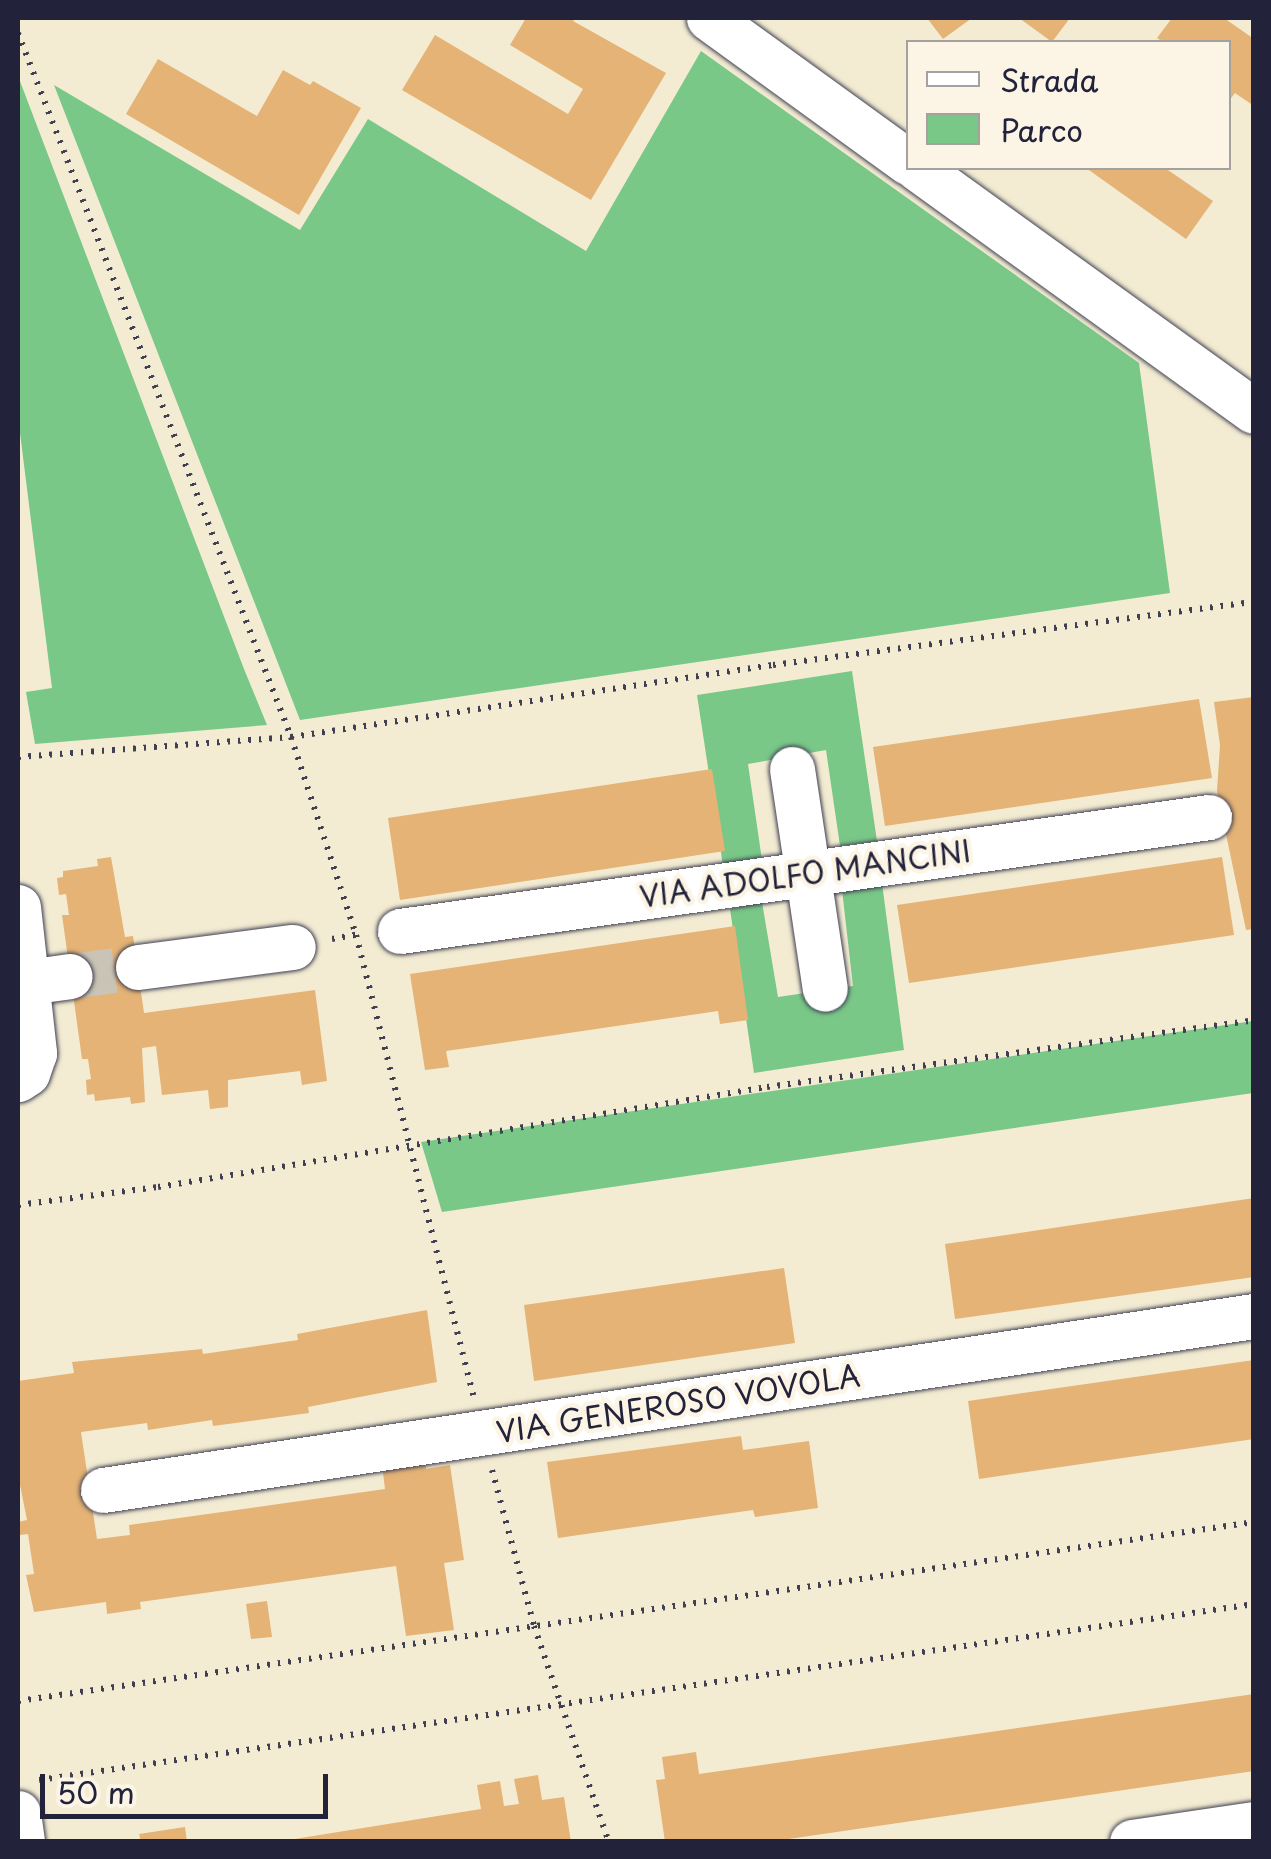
<!DOCTYPE html>
<style>
body{margin:0}
#map{position:relative;width:1271px;height:1859px;overflow:hidden;background:#f3ecd3;font-family:"Playpen Sans",sans-serif}
div>[style]{position:absolute}
[style*='--x']{left:calc(var(--x)*1px);top:calc(var(--y)*1px);width:calc(var(--w)*1px);rotate:calc(var(--a)*1deg)}
.green>*{inset:0;background:#79c888}
.building>*{inset:0;background:#e4b375}
.minor-tunnel>*{height:45px;margin-top:-22.5px;transform-origin:0;background:repeating-linear-gradient(90deg,#c9c4b5 0 45px,transparent 0 67px)}
.path>*{height:6px;margin-top:-3px;transform-origin:0;background:repeating-linear-gradient(90deg,#414052 0 2.5px,transparent 0 10.5px)}
.roads{filter:drop-shadow(0 0 2px #414052) drop-shadow(0 0 2px #414052)}
.minor>*{height:45px;margin:-22.5px;padding:0 22.5px;transform-origin:22.5px;border-radius:22.5px;background:#fff}
span{translate:-50% -50%;white-space:nowrap;text-align:center;line-height:1.15;-webkit-text-stroke:9px #fcf5e5;paint-order:stroke}
.street-label{font-size:30px;color:#22223b}
.frame{position:absolute;inset:0;border:20px solid #22223b;pointer-events:none}
.legend{position:absolute;left:906px;top:40px;width:325px;height:130px;box-sizing:border-box;background:#fcf5e5;border:2px solid #a5a1a1;margin:0;padding:12px 18px;list-style:none;font-size:30px;color:#22223b}
.legend li{display:flex;align-items:center;gap:20px;height:50px}
.legend b{width:50px;border:2px solid #a5a1a1}
.scale{position:absolute;left:40px;top:1774px;width:288px;height:45px;box-sizing:border-box;border:5px solid #22223b;border-top:0;padding-left:12px;font-size:30px;line-height:35px;white-space:nowrap;color:#22223b;-webkit-text-stroke:8px #fcf5e5;paint-order:stroke}
</style>
<div id="map">
<div class="green">
<div style="clip-path:polygon(701px 51px,1139px 363px,1170px 593px,300px 720px,54px 85px,300px 230px,368px 119px,586px 251px)"></div>
<div style="clip-path:polygon(18px 76px,244px 669px,267px 725px,35px 744px,26px 692px,52px 688px,18px 417px)"></div>
<div style="clip-path:polygon(852px 671px,877px 841px,840px 846px,826px 750px,748px 764px,762px 860px,723px 866px,697px 695px)"></div>
<div style="clip-path:polygon(882px 883px,904px 1050px,754px 1073px,730px 909px,762px 902px,778px 997px,853px 986px,842px 890px)"></div>
<div style="clip-path:polygon(1253px 1021px,1253px 1093px,442px 1212px,421px 1142px)"></div>
</div>
<div class="building">
<div style="clip-path:polygon(526px 18px,576px 18px,573px 21px,666px 73px,591px 200px,402px 90px,435px 35px,568px 114px,583px 89px,510px 45px)"></div>
<div style="clip-path:polygon(927px 18px,972px 18px,943px 39px)"></div>
<div style="clip-path:polygon(1019px 18px,1070px 18px,1052px 42px)"></div>
<div style="clip-path:polygon(1172px 18px,1224px 18px,1254px 39px,1254px 106px,1235px 93px,1228px 102px,1228px 42px,1163px 42px,1157px 38px)"></div>
<div style="clip-path:polygon(158px 59px,257px 116px,283px 70px,310px 85px,313px 81px,361px 108px,299px 215px,126px 114px)"></div>
<div style="clip-path:polygon(1086px 168px,1165px 168px,1213px 201px,1186px 239px)"></div>
<div style="clip-path:polygon(1254px 697px,1254px 929px,1246px 930px,1217px 791px,1220px 745px,1214px 702px)"></div>
<div style="clip-path:polygon(1199px 699px,1212px 778px,885px 826px,873px 747px)"></div>
<div style="clip-path:polygon(712px 769px,725px 851px,400px 900px,388px 818px)"></div>
<div style="clip-path:polygon(111px 857px,125px 937px,133px 936px,144px 1013px,315px 990px,327px 1081px,302px 1085px,300px 1071px,228px 1080px,228px 1107px,210px 1109px,208px 1090px,162px 1095px,156px 1046px,142px 1048px,145px 1102px,131px 1104px,130px 1097px,95px 1101px,94px 1094px,87px 1095px,86px 1080px,91px 1079px,88px 1059px,82px 1059px,62px 915px,69px 915px,66px 894px,59px 895px,57px 878px,63px 877px,63px 871px,98px 866px,97px 859px)"></div>
<div style="clip-path:polygon(1222px 857px,1234px 935px,909px 983px,897px 905px)"></div>
<div style="clip-path:polygon(735px 926px,748px 1020px,720px 1024px,718px 1011px,474px 1047px,446px 1051px,449px 1067px,425px 1070px,410px 974px)"></div>
<div style="clip-path:polygon(1254px 1198px,1254px 1277px,955px 1319px,945px 1244px)"></div>
<div style="clip-path:polygon(784px 1268px,795px 1343px,534px 1381px,524px 1305px)"></div>
<div style="clip-path:polygon(427px 1310px,437px 1382px,308px 1407px,309px 1413px,213px 1426px,212px 1420px,148px 1430px,147px 1423px,81px 1432px,97px 1539px,130px 1535px,129px 1525px,385px 1489px,382px 1465px,425px 1459px,426px 1469px,450px 1465px,464px 1560px,444px 1563px,454px 1630px,406px 1636px,396px 1566px,140px 1602px,141px 1609px,107px 1614px,106px 1602px,34px 1612px,26px 1575px,34px 1574px,28px 1534px,20px 1535px,18px 1522px,27px 1520px,18px 1475px,18px 1381px,74px 1373px,72px 1362px,202px 1349px,203px 1354px,298px 1340px,297px 1334px)"></div>
<div style="clip-path:polygon(1254px 1360px,1254px 1439px,979px 1479px,968px 1401px)"></div>
<div style="clip-path:polygon(741px 1436px,743px 1450px,809px 1441px,818px 1508px,755px 1517px,753px 1510px,558px 1538px,547px 1462px)"></div>
<div style="clip-path:polygon(267px 1601px,272px 1637px,251px 1639px,246px 1604px)"></div>
<div style="clip-path:polygon(1254px 1694px,1254px 1771px,768px 1842px,665px 1842px,656px 1780px,665px 1779px,662px 1757px,696px 1752px,699px 1774px)"></div>
<div style="clip-path:polygon(538px 1775px,542px 1800px,564px 1797px,571px 1842px,276px 1842px,481px 1809px,477px 1785px,500px 1781px,504px 1806px,519px 1804px,514px 1779px)"></div>
<div style="clip-path:polygon(185px 1827px,187px 1842px,141px 1842px,139px 1834px)"></div>
</div>
<div class="minor-tunnel">
<div style="--x:70;--y:976;--w:69;--a:-7.5"></div>
</div>
<div class="path">
<div style="--x:18;--y:33;--w:755;--a:68.8"></div>
<div style="--x:291;--y:737;--w:208;--a:71.8"></div>
<div style="--x:356;--y:935;--w:475;--a:75.7"></div>
<div style="--x:18;--y:757;--w:274;--a:-4.2"></div>
<div style="--x:291;--y:737;--w:487;--a:-8.5"></div>
<div style="--x:773;--y:665;--w:485;--a:-7.5"></div>
<div style="--x:332;--y:939;--w:27;--a:-10"></div>
<div style="--x:18;--y:1205;--w:141;--a:-7.3"></div>
<div style="--x:158;--y:1187;--w:617;--a:-9.32"></div>
<div style="--x:767;--y:1087;--w:492;--a:-7.8"></div>
<div style="--x:492;--y:1470;--w:162;--a:74.9"></div>
<div style="--x:534;--y:1626;--w:229;--a:70.9"></div>
<div style="--x:18;--y:1701;--w:1249;--a:-8.24"></div>
<div style="--x:39;--y:1780;--w:1228;--a:-8.24"></div>
</div>
<div class="roads">
<div class="minor">
<div style="--x:709;--y:18;--w:246;--a:35.9"></div>
<div style="--x:917;--y:168;--w:415;--a:35.8"></div>
<div style="--x:792;--y:769;--w:222;--a:81.5"></div>
<div style="--x:18;--y:907;--w:147;--a:83.7"></div>
<div style="--x:34;--y:1053;--w:21;--a:109"></div>
<div style="--x:27;--y:1073;--w:11;--a:146"></div>
<div style="--x:400;--y:931;--w:817;--a:-8.02"></div>
<div style="--x:138;--y:967;--w:156;--a:-7.4"></div>
<div style="--x:27;--y:982;--w:43;--a:-7.9"></div>
<div style="--x:103;--y:1490;--w:1164;--a:-8.6"></div>
<div style="--x:18;--y:1813;--w:29;--a:82"></div>
<div style="--x:1132;--y:1842;--w:123;--a:-8.4"></div>
</div>
</div>
<div class="street-label">
<span style="left:805px;top:873px;rotate:-8deg">VIA ADOLFO MANCINI</span>
<span style="left:678px;top:1403px;rotate:-9deg">VIA GENEROSO VOVOLA</span>
</div>
<div class="frame"></div>
<ul class="legend">
<li><b style="height:12px;background:#fff"></b>Strada</li>
<li><b style="height:28px;background:#79c888"></b>Parco</li>
</ul>
<div class="scale">50 m</div>
</div>
